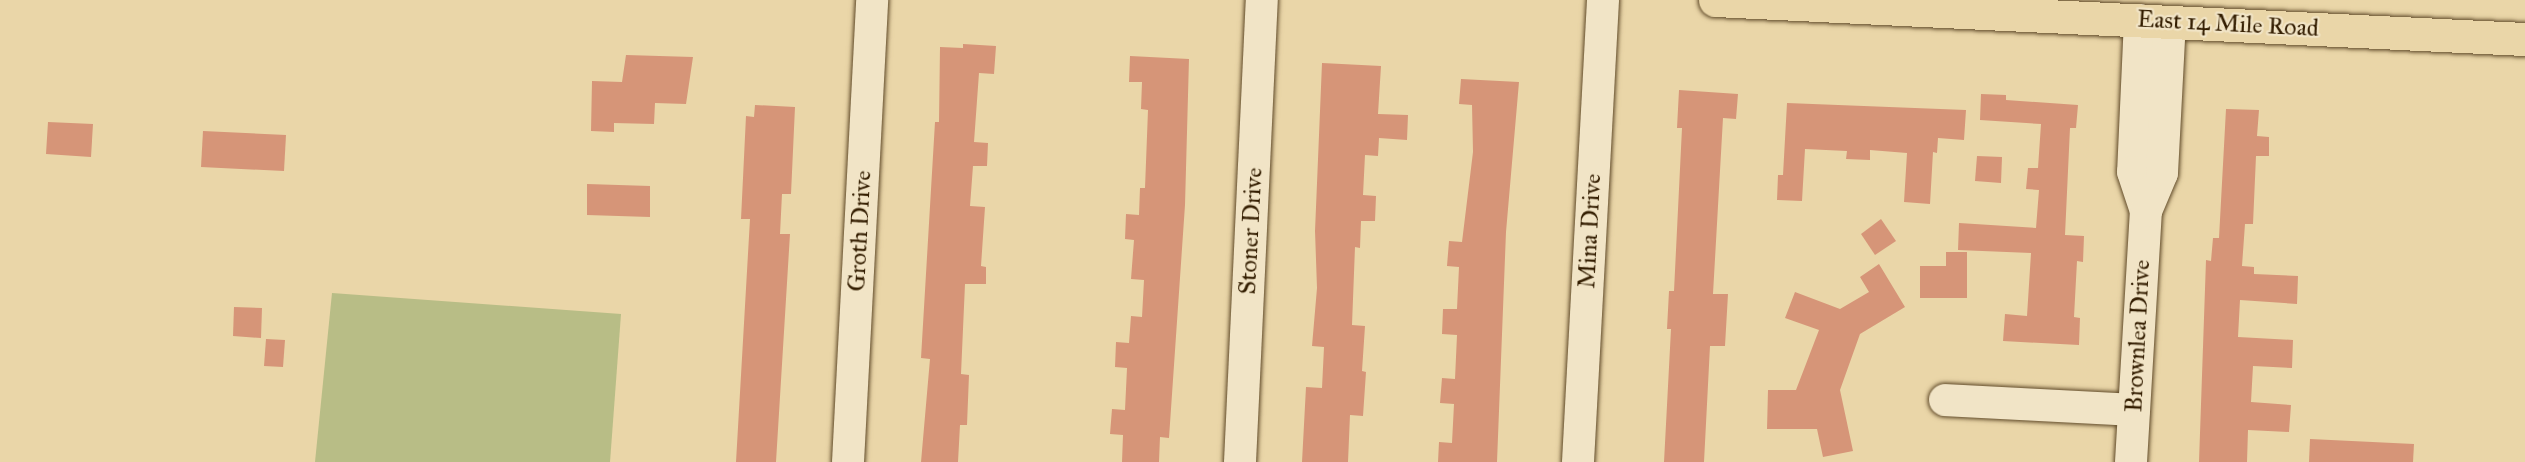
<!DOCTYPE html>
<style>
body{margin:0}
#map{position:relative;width:2525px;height:462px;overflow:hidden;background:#ead6a8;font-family:"IM FELL Great Primer",serif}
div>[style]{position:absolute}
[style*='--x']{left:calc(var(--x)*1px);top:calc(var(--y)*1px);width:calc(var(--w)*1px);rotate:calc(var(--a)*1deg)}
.green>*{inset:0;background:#b8bd86}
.building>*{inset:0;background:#d69578}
.roads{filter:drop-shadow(0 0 2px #614b2a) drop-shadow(0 0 2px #614b2a)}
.minor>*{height:32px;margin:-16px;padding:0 16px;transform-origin:16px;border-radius:16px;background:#f1e4c6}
.major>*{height:33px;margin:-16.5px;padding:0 16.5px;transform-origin:16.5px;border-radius:16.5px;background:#ead6a8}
span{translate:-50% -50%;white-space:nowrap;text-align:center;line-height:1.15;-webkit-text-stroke:4.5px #f1e4c6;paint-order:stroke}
.street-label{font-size:24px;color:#331d00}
</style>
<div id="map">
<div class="green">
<div style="clip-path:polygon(332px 293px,621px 314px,610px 462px,315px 462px)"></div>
</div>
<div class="building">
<div style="clip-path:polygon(963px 44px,996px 46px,994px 74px,979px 73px,974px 142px,988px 143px,987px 166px,973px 166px,970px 206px,985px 207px,981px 266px,986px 267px,986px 284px,965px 284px,961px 374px,969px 375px,967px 425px,960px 425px,958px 462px,921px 462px,930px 359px,921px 358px,935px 122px,939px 122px,940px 47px,963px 48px)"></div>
<div style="clip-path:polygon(626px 55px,693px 57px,686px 104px,655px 103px,654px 124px,614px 123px,614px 132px,591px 131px,592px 81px,622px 82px)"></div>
<div style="clip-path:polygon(1130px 56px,1189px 59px,1185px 205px,1169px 438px,1160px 437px,1159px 462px,1122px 462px,1123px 435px,1110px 434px,1112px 409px,1125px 410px,1127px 368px,1115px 367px,1116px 342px,1129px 343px,1131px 316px,1142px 317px,1144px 280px,1131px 279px,1134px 240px,1125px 239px,1126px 214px,1139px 215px,1140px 188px,1145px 188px,1148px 110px,1141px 109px,1142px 82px,1129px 82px)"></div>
<div style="clip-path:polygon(1322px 63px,1381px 66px,1378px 114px,1408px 115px,1407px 140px,1379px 138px,1378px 156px,1365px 155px,1363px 195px,1376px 196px,1375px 221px,1361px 221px,1360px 248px,1355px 247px,1352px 325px,1365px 326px,1362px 371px,1366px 372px,1363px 416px,1350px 415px,1348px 462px,1302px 462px,1306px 387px,1322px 388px,1324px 347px,1312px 346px,1317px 288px,1315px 231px)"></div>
<div style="clip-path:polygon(1461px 79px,1519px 82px,1506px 232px,1497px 462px,1438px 462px,1439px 442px,1452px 443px,1454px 404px,1440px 403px,1442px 378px,1455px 379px,1457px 335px,1442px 334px,1443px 309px,1457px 309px,1459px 267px,1447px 266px,1449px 241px,1462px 242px,1473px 152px,1472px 105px,1459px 104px)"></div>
<div style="clip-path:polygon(1679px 90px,1738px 94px,1736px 119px,1723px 118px,1713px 294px,1728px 294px,1725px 346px,1710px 346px,1704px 462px,1664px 462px,1671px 329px,1667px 329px,1669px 291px,1674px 291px,1682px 128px,1677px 128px)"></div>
<div style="clip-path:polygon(1981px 94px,2006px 95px,2006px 100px,2078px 105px,2076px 128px,2070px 128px,2065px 235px,2084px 236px,2083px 262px,2077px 261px,2074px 317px,2080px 318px,2079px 345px,2003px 341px,2005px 314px,2027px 316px,2031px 253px,1958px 250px,1959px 223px,2036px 228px,2039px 190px,2026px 189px,2028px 168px,2038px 168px,2041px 124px,1980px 120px)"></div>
<div style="clip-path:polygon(1787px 103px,1966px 110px,1964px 140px,1938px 138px,1937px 153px,1933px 152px,1930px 204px,1904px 202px,1907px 153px,1870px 150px,1870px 160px,1846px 159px,1847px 151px,1805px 149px,1802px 201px,1777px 200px,1778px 175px,1783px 175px)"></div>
<div style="clip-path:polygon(755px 105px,795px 107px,791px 194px,782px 194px,780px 234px,790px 234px,776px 462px,736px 462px,750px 219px,741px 219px,746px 116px,754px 117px)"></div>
<div style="clip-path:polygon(2226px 109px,2259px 110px,2257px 136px,2269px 137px,2269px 156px,2256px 156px,2253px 224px,2245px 224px,2242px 266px,2254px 267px,2254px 274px,2298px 276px,2297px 304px,2240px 300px,2238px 337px,2293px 340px,2292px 368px,2253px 366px,2251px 402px,2291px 405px,2289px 432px,2248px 430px,2247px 462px,2199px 462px,2206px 260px,2211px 261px,2213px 238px,2219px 238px)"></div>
<div style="clip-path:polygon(48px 122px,93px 124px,91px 157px,46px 154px)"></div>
<div style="clip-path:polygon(203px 131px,286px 135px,284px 171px,201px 167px)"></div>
<div style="clip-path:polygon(1977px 156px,2002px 157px,2001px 183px,1975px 181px)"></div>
<div style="clip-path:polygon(587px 184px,650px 186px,650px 217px,587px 215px)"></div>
<div style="clip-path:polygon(1881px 219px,1896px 241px,1875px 255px,1861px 234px)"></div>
<div style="clip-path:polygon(1946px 252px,1967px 252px,1967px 298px,1920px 298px,1920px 266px,1946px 266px)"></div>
<div style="clip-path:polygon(1879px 264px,1905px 307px,1860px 334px,1840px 390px,1853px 451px,1823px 457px,1817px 429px,1767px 429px,1768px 390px,1796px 390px,1819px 330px,1785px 318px,1795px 292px,1840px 309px,1869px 292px,1860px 277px)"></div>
<div style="clip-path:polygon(234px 307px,262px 308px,261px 338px,233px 336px)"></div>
<div style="clip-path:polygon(266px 339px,285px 340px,283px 367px,264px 366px)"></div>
<div style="clip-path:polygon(2310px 439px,2414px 444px,2413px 462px,2309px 462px)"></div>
</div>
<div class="roads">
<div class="minor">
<div style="--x:2140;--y:20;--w:152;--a:92.6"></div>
<div style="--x:2133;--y:172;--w:41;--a:71.6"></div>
<div style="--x:1945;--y:400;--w:189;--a:3"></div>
<div style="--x:848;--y:462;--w:463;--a:-87"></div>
<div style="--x:1240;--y:462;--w:463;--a:-87.3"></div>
<div style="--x:1578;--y:462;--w:463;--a:-86.9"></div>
<div style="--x:2131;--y:462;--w:251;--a:-86.6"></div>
<div style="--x:2146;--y:211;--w:41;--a:-67.2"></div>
<div style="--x:2162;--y:173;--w:151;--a:-87"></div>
</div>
<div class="major">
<div style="--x:1715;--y:0;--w:811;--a:2.76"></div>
</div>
</div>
<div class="street-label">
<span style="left:2228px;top:24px;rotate:3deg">East 14 Mile Road</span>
<span style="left:860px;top:231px;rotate:-87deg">Groth Drive</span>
<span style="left:1251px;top:231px;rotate:-87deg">Stoner Drive</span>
<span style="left:1590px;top:231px;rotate:-87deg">Mina Drive</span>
<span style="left:2138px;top:336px;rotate:-87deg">Brownlea Drive</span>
</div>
</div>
